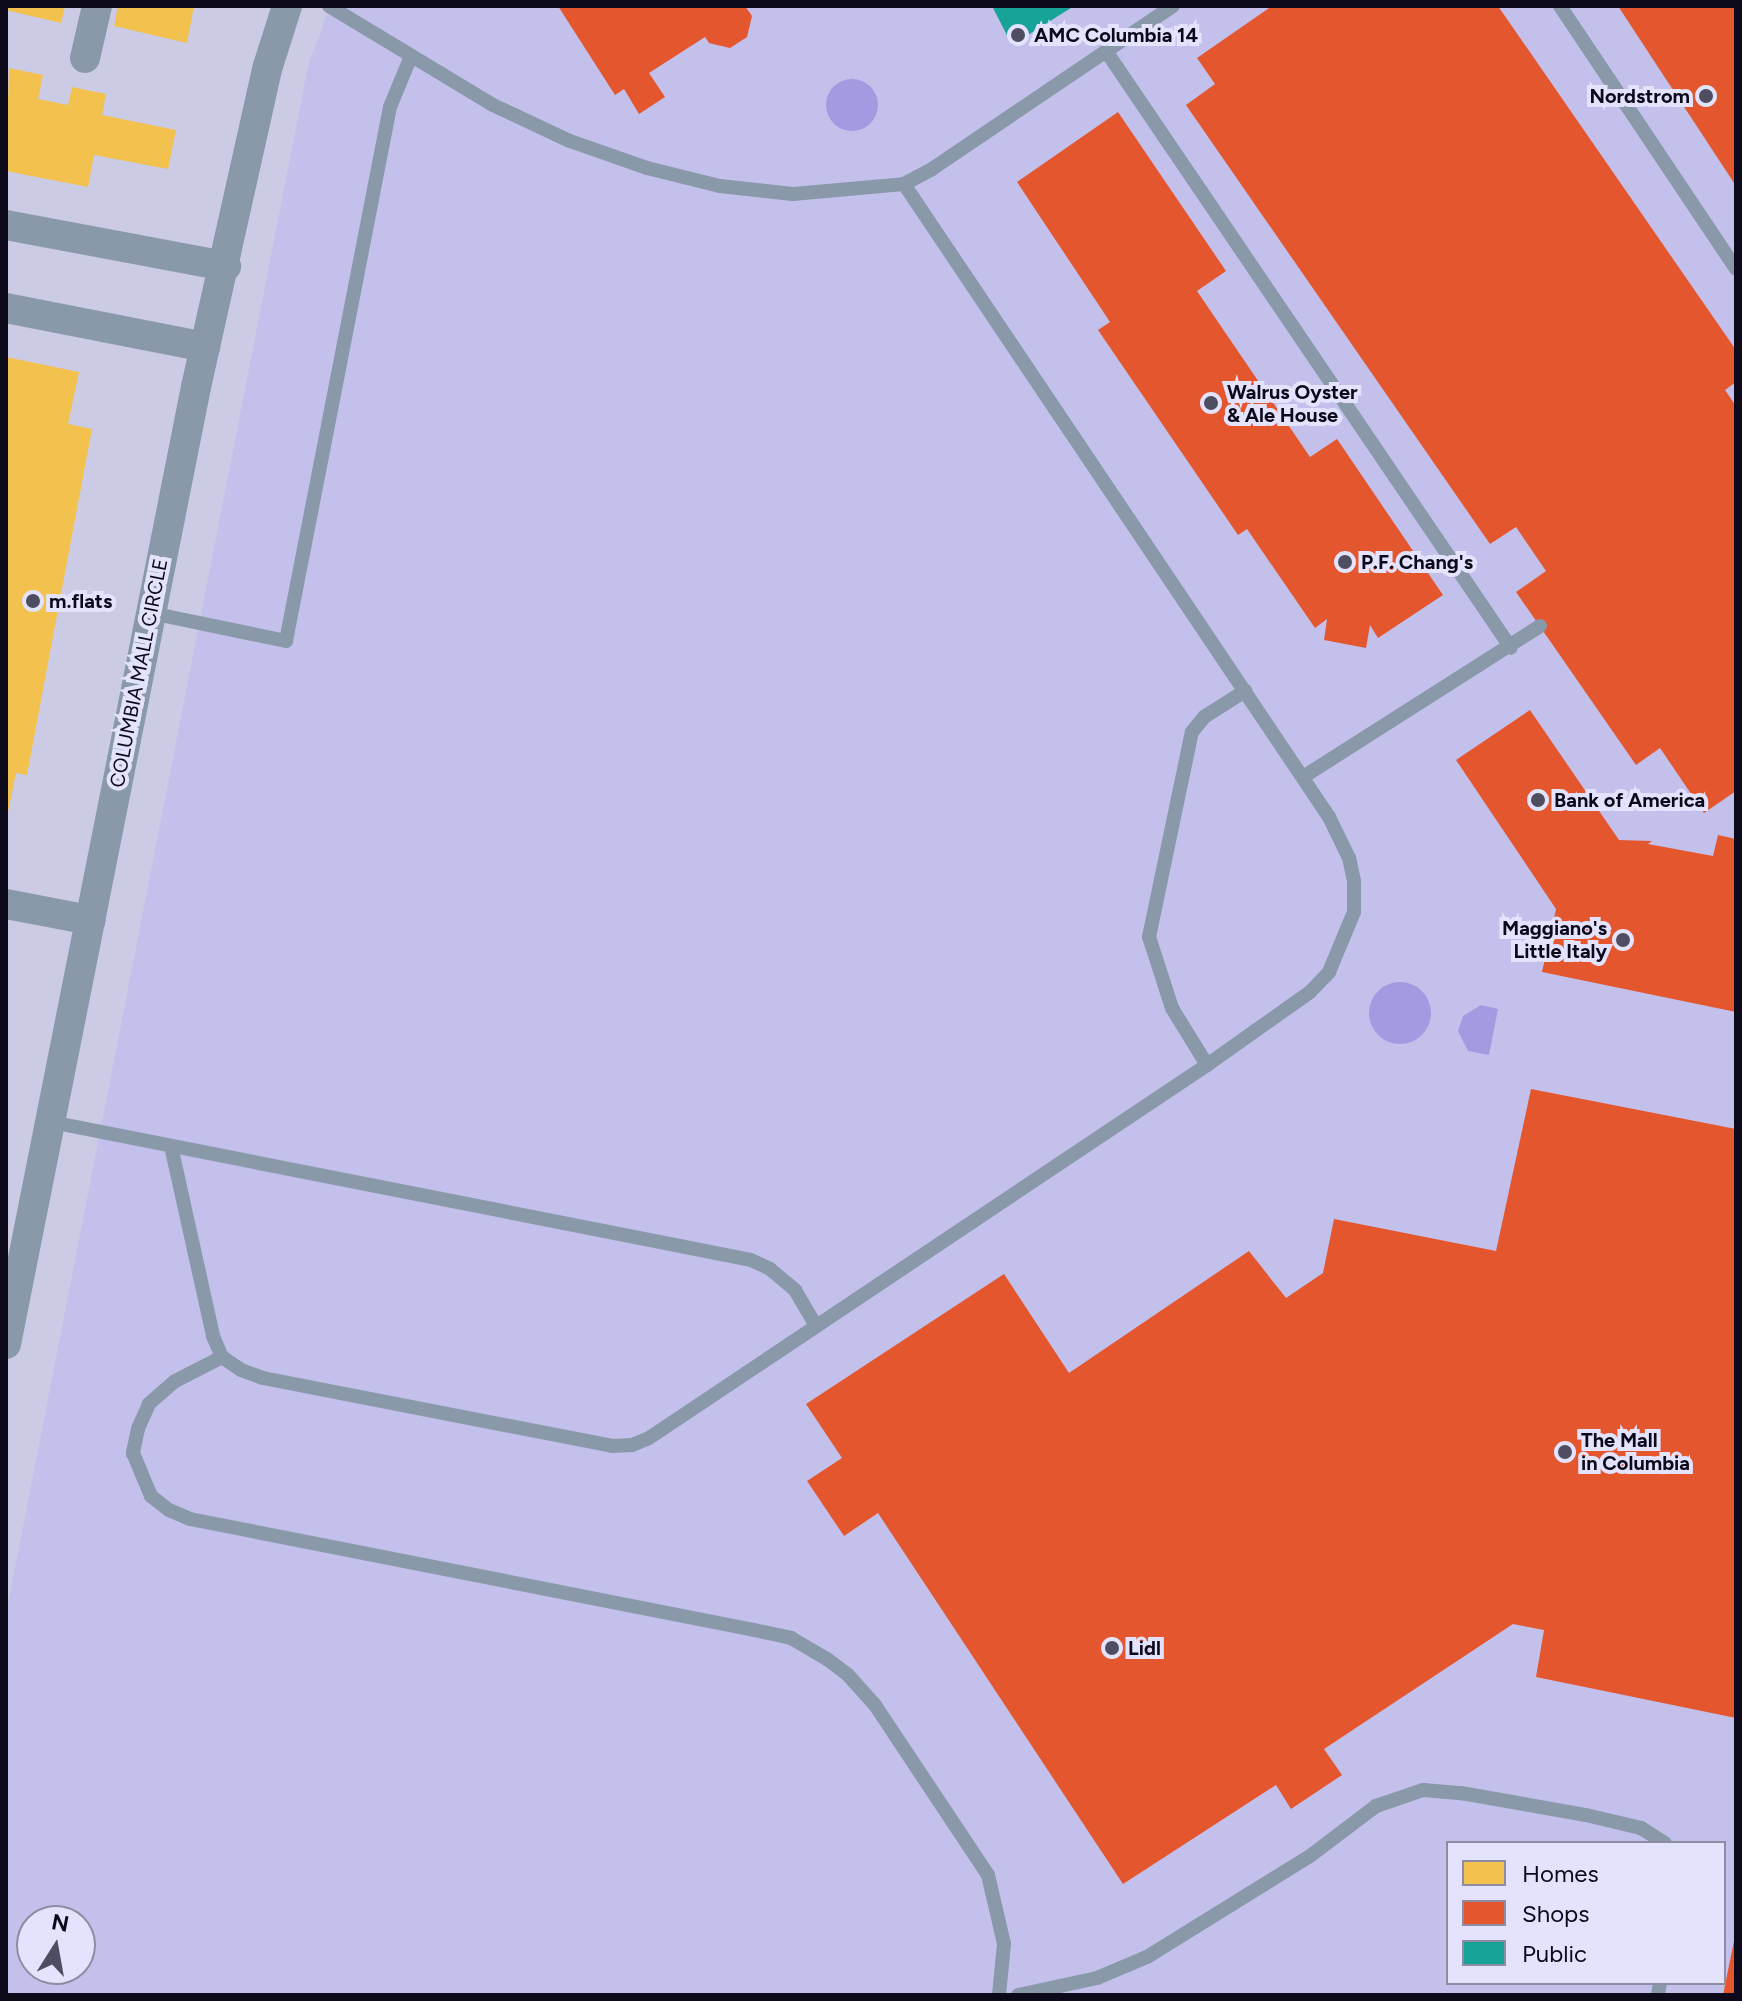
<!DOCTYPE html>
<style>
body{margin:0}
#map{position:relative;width:1742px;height:2001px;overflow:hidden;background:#cccbe6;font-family:Figtree,sans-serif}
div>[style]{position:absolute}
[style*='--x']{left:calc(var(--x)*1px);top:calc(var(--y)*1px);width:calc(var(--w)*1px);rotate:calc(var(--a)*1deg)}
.built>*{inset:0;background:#c3c0ec}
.water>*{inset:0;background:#a39be2}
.round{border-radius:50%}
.homes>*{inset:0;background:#f2c14e}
.shops>*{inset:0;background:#e4572e}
.public>*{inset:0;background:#17a398}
.lane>*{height:14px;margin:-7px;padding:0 7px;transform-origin:7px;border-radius:7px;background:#8999aa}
.street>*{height:30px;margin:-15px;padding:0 15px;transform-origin:15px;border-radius:15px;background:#8999aa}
.dots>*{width:22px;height:22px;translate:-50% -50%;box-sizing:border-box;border:4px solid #e4e3fd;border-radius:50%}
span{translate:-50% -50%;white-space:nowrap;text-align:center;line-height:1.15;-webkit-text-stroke:8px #e4e3fd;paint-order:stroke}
.poi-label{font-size:20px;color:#0b091a;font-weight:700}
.left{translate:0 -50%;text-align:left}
.right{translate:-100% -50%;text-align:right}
.street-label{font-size:20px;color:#0b091a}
.frame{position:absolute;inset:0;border:8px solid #0b091a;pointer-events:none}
.legend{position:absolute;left:1446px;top:1841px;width:280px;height:144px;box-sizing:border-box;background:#e4e3fd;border:2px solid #8d8ca2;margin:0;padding:10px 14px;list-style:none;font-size:24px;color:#0b091a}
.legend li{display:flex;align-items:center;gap:16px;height:40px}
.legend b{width:40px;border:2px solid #8d8ca2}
.north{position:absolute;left:16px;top:1905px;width:80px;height:80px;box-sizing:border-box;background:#e4e3fd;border:2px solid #8d8ca2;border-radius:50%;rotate:11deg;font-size:22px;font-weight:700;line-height:32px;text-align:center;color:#0b091a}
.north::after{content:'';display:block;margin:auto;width:28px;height:36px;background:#4f4d61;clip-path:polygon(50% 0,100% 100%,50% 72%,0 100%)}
</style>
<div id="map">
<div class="built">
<div style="clip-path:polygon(evenodd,330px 6px,1736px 6px,1736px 1995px,6px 1995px,6px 1614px,308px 66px,330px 6px,1448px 1843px,1724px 1843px,1724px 1983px,1448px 1983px,1448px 1843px,330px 6px,32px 1921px,80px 1921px,80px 1969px,32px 1969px,32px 1921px)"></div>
</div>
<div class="water">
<div class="round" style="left:826px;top:79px;width:52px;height:52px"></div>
<div class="round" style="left:1369px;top:982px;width:62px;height:62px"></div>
<div style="clip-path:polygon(1481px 1005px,1498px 1009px,1489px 1055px,1468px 1051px,1458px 1031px,1463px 1016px)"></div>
</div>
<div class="homes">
<div style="clip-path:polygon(6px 6px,65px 6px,61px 23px,6px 10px)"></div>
<div style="clip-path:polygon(118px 6px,194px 6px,187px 43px,114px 26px)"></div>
<div style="clip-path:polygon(9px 68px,43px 75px,38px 99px,68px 105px,72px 87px,106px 94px,102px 115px,176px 130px,168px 169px,94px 155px,88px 187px,6px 171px)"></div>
<div style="clip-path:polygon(6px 357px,79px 372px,68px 424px,92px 429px,27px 775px,16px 773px,7px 817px)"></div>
</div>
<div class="shops">
<div style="clip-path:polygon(558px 6px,745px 6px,752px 16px,747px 37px,730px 48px,709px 43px,705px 37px,649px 73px,665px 97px,639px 114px,624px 89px,615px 95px)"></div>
<div style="clip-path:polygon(1272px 6px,1498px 6px,1736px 350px,1736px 382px,1725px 390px,1736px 406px,1736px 791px,1704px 813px,1660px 748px,1636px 765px,1516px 592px,1546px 571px,1516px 527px,1490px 544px,1186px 105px,1215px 84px,1197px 58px)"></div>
<div style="clip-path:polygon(1618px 6px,1736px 6px,1736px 186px)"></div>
<div style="clip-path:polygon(1118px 112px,1226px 271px,1197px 291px,1310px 457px,1337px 439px,1443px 595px,1378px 638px,1370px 625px,1366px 648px,1324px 640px,1327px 619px,1315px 628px,1247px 529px,1238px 535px,1098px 330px,1110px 322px,1017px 182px)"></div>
<div style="clip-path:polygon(1530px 710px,1619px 840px,1652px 841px,1648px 844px,1713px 856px,1718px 835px,1736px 839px,1736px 1012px,1542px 972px,1556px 909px,1456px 760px)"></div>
<div style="clip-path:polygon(1531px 1089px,1736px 1129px,1736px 1718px,1536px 1677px,1544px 1630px,1513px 1624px,1324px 1749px,1342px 1775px,1291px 1809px,1276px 1785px,1123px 1884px,878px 1513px,844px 1536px,807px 1481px,842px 1458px,806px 1404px,1004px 1274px,1069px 1373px,1249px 1251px,1286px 1298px,1323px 1273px,1334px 1219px,1496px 1251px)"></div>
<div style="clip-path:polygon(1735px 1936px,1736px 1995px,1723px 1995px)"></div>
</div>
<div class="public">
<div style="clip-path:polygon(992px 6px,1074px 6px,1012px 45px)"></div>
</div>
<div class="lane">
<div style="--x:329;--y:6;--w:192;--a:31.1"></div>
<div style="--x:493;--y:105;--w:85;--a:25.1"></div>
<div style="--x:570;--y:141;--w:82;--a:19.3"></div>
<div style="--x:647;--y:168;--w:75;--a:13.9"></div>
<div style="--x:720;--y:186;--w:73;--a:6.3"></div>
<div style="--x:793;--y:194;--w:111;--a:-5.1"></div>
<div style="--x:904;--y:184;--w:32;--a:-28"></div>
<div style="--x:932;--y:169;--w:291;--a:-34.1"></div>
<div style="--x:1560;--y:6;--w:316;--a:56.2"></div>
<div style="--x:1106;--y:51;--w:721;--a:55.85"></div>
<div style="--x:151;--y:613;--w:138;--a:11.7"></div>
<div style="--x:286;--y:641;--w:544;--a:-78.98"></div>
<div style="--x:390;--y:107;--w:55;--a:-67.6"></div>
<div style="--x:1303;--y:777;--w:281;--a:-32.5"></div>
<div style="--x:1207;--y:1065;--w:67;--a:-121.6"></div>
<div style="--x:1172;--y:1008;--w:75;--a:-107.9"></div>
<div style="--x:1149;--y:937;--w:209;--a:-78.2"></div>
<div style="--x:1192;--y:732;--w:19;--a:-51"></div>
<div style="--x:1204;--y:717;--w:49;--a:-32.4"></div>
<div style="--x:51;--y:1122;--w:713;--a:11.15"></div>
<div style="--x:751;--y:1260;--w:21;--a:25"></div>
<div style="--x:770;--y:1269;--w:33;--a:40"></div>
<div style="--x:795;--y:1290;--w:42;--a:59.7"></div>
<div style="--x:171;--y:1146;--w:195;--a:77.5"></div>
<div style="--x:213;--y:1336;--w:23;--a:67"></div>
<div style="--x:222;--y:1357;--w:23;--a:34"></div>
<div style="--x:241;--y:1370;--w:23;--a:20"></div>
<div style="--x:263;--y:1378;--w:356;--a:11"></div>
<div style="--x:612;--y:1446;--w:20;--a:-3"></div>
<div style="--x:632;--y:1445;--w:18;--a:-22"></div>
<div style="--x:649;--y:1438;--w:671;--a:-33.76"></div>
<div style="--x:1207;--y:1065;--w:126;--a:-35.3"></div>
<div style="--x:1310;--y:992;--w:28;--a:-46"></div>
<div style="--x:1329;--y:972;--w:65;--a:-67.4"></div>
<div style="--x:1354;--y:912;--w:31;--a:-90"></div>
<div style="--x:1354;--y:881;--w:24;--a:-102"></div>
<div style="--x:1349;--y:858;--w:46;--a:-116"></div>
<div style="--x:1329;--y:817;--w:762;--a:-123.88"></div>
<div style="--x:222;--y:1357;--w:53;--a:152.9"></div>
<div style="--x:175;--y:1381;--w:35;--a:139"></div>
<div style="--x:149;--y:1404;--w:27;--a:114"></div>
<div style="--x:138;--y:1429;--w:25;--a:102"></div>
<div style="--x:133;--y:1453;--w:47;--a:67.3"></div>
<div style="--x:151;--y:1496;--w:23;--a:38"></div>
<div style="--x:169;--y:1510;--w:23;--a:23"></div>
<div style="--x:190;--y:1519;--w:575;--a:11.13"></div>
<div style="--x:754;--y:1630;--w:38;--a:12"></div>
<div style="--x:791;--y:1638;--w:42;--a:30.3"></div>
<div style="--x:827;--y:1659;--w:26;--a:37"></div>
<div style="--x:848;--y:1675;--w:40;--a:48"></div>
<div style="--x:875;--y:1705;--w:204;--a:56.4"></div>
<div style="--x:988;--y:1875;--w:71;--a:76.9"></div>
<div style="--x:1004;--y:1944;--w:51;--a:95.6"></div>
<div style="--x:1018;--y:1995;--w:81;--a:-12.1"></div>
<div style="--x:1097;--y:1978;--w:54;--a:-22.8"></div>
<div style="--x:1147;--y:1957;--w:192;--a:-31.8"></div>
<div style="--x:1310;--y:1856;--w:83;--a:-37.1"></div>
<div style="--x:1376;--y:1806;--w:50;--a:-18.8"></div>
<div style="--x:1423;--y:1790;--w:38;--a:5"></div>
<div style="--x:1461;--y:1793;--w:127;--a:10"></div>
<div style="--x:1586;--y:1815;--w:57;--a:13.3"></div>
<div style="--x:1641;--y:1828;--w:28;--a:32"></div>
<div style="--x:1658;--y:1995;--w:12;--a:-81"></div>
</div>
<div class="street">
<div style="--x:85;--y:58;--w:53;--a:-77"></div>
<div style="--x:6;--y:225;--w:224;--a:10.6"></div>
<div style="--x:6;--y:308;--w:203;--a:11.1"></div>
<div style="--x:6;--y:904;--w:86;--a:10.8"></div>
<div style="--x:6;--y:1344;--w:976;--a:-78.77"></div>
<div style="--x:196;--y:387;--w:329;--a:-77.4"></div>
<div style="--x:268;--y:66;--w:63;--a:-72.4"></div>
</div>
<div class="dots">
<div style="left:1018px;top:35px;background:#4f4d61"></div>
<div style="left:1706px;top:96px;background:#4f4d61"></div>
<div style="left:1211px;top:403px;background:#4f4d61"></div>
<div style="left:1345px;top:562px;background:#4f4d61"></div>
<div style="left:33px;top:601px;background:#4f4d61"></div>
<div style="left:1538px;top:800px;background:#4f4d61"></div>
<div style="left:1623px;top:940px;background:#4f4d61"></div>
<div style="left:1565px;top:1452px;background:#4f4d61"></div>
<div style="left:1112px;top:1648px;background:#4f4d61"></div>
</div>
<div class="poi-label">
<span class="left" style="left:1034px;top:35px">AMC Columbia 14</span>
<span class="right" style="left:1690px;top:96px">Nordstrom</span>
<span class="left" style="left:1227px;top:404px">Walrus Oyster<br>&amp; Ale House</span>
<span class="left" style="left:1361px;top:562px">P.F. Chang's</span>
<span class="left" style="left:49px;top:601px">m.flats</span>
<span class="left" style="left:1554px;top:800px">Bank of America</span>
<span class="right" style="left:1607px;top:940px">Maggiano's<br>Little Italy</span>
<span class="left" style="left:1581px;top:1452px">The Mall<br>in Columbia</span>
<span class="left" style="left:1128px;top:1648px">Lidl</span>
</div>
<div class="street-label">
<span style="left:139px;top:673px;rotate:-79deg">COLUMBIA MALL CIRCLE</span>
</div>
<div class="frame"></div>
<ul class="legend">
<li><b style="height:22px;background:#f2c14e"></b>Homes</li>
<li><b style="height:22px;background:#e4572e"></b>Shops</li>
<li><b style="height:22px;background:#17a398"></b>Public</li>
</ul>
<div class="north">N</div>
</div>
